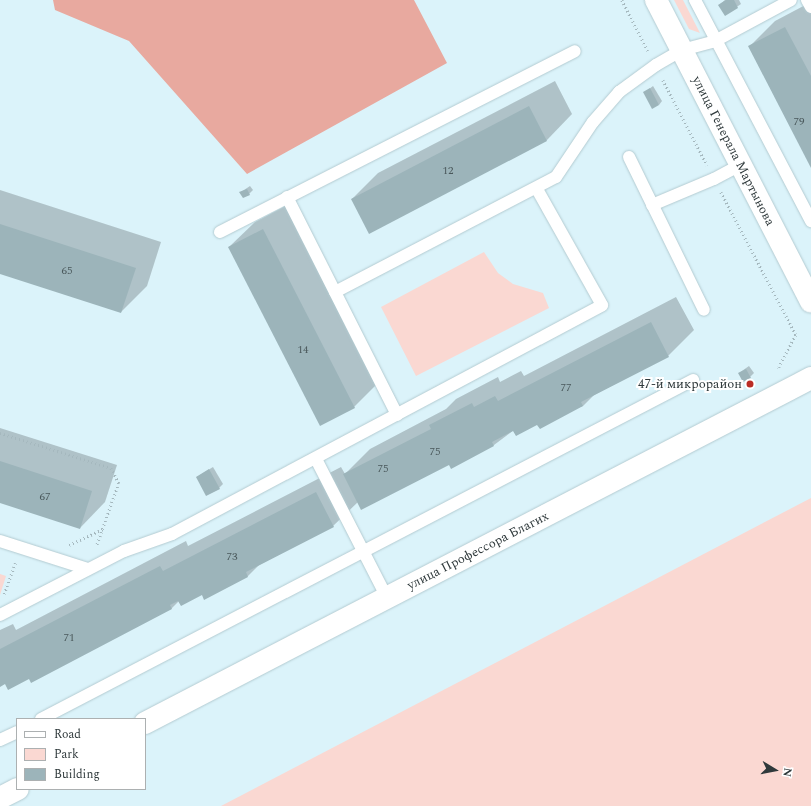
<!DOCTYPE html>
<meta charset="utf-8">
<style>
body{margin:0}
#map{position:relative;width:811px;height:806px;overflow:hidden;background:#dbf3fa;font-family:Spectral,serif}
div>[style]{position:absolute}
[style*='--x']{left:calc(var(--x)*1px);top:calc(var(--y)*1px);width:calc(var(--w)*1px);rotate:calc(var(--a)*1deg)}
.green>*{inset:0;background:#fad8d2}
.forest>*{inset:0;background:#e8a99f}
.shadow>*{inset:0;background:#0003}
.building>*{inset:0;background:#9cb4ba}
.path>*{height:2.5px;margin-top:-1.25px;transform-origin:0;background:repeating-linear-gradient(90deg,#a5b8be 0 1px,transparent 0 4px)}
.roads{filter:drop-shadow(0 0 1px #b3cbd1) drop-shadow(0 0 1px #b3cbd1)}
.service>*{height:12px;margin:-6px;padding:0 6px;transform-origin:6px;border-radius:6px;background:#fff}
.minor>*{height:22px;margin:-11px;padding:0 11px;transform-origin:11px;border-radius:11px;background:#fff}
.secondary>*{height:22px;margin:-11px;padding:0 11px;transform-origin:11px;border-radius:11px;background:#fff}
.dots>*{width:11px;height:11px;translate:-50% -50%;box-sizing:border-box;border:2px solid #fff;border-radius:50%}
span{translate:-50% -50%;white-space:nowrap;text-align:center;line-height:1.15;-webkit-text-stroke:4px #fff;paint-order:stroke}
.number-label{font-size:11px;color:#4a585b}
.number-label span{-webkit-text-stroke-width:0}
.street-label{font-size:13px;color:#2f393b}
.poi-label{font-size:13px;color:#2f393b}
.right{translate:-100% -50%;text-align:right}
.legend{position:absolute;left:16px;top:718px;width:130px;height:72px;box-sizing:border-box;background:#fff;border:1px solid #acb0b1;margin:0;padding:5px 7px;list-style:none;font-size:12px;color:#2f393b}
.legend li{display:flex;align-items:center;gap:8px;height:20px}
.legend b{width:20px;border:1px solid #acb0b1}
.north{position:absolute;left:755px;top:750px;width:40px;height:40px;-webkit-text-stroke:3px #fff;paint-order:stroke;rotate:100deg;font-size:11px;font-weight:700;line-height:16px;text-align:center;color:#2f393b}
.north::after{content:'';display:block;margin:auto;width:14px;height:18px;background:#2f393b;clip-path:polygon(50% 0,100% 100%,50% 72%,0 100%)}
</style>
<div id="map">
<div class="green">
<div style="clip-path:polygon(674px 0,683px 0,700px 33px,689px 29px)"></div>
<div style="clip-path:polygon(484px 252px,498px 273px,513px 284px,543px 293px,549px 308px,416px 376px,381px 307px)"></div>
<div style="clip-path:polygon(811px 498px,811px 806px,221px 806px)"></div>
<div style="clip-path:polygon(0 574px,6px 576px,0 595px)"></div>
</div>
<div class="forest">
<div style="clip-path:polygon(53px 0,414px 0,447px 63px,247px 174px,129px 41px,55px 10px)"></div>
</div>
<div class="shadow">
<div style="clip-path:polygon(725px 0,739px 0,741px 4px,725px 15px,719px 5px)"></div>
<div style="clip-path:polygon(811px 2px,811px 166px,749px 47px,775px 21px)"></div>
<div style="clip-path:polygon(555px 81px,572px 114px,547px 140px,369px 232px,352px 199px,378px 173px)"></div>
<div style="clip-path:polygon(653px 86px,662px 101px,659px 105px,644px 93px)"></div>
<div style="clip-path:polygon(250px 186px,253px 190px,249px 194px,241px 192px)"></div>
<div style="clip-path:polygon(0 190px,161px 242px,147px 286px,121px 312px,0 273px)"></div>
<div style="clip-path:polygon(289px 204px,380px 381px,354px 407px,229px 247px,255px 222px)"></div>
<div style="clip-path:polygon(676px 297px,694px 330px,668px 356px,594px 395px,583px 406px,514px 430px,494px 445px,358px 502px,333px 526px,259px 565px,248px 576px,204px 598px,202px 594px,179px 601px,171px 609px,29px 677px,0 685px,0 630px,13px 624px,16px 630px,186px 541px,188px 546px,341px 467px,345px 474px,370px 449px,446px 409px,456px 399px,498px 377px,500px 382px,521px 371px,524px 376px)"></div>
<div style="clip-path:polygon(749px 366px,754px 373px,750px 377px,739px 373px)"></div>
<div style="clip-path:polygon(0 428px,117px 465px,105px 502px,80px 528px,0 502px)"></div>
<div style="clip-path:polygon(213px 467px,223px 484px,219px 488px,197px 477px)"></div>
</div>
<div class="building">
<div style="clip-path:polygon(726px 0,734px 0,738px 8px,725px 16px,718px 5px)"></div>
<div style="clip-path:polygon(785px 27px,811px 76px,811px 168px,748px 46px)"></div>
<div style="clip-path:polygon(650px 88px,659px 105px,652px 109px,643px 92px)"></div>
<div style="clip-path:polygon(529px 106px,547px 141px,369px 234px,351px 199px)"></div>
<div style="clip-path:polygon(247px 189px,250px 195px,243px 198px,239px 192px)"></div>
<div style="clip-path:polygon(0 224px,136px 268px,121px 313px,0 274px)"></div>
<div style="clip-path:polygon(263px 229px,355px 408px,320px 426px,228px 247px)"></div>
<div style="clip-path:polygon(651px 322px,669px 357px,581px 402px,583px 406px,540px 429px,537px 425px,516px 436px,513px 431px,492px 442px,494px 446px,451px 469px,449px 465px,361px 510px,343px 474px,431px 429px,429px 425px,472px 403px,474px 407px,495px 396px,498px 401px)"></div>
<div style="clip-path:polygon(746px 369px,751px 378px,743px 382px,738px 373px)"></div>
<div style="clip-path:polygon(0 461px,92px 491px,80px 529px,0 503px)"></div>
<div style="clip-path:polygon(209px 469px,220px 489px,206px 496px,196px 477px)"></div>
<div style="clip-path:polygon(316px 492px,334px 527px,246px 572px,248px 577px,204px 600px,202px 595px,181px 606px,178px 601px,170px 605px,172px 609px,31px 683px,29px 679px,8px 690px,5px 684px,0 687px,0 649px,160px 566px,163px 571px)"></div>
</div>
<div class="path">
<div style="--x:622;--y:0;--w:57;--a:63"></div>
<div style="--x:663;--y:80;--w:96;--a:62.6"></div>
<div style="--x:721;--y:192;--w:161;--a:62.3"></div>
<div style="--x:796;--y:335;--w:36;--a:118"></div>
<div style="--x:779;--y:367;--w:3;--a:72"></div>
<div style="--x:0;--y:433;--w:116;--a:17.5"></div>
<div style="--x:111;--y:468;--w:17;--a:62"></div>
<div style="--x:119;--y:483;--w:66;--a:109.5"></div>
<div style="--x:69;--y:545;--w:38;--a:-25"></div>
<div style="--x:4;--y:594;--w:33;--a:-70"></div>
</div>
<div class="roads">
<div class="service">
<div style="--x:695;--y:0;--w:250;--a:62.3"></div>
<div style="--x:807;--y:0;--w:8;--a:60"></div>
<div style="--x:629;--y:157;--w:170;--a:63.9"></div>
<div style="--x:287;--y:197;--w:244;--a:63.2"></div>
<div style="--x:652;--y:205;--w:67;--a:-22.8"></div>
<div style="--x:714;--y:179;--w:30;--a:-28"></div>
<div style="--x:220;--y:232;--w:398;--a:-27"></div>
<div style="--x:335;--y:292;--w:249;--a:-27.5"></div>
<div style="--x:556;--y:177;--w:66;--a:-56.1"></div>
<div style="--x:593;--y:122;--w:40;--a:-49"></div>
<div style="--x:619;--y:92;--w:46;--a:-36.1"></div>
<div style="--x:656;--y:65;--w:30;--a:-30"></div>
<div style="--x:682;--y:50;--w:34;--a:-15"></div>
<div style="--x:715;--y:41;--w:86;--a:-28.3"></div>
<div style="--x:316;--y:459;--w:156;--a:62.9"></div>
<div style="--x:0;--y:541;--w:92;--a:17.7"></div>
<div style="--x:0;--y:615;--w:140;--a:-27.3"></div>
<div style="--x:124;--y:551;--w:51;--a:-19.5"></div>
<div style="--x:172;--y:534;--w:487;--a:-28"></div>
<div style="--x:602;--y:305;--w:133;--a:-119.3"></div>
<div style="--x:41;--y:719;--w:735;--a:-27.47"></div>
<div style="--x:0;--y:740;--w:19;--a:-25"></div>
</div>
<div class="minor">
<div style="--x:656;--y:0;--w:339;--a:62.8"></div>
</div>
<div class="secondary">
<div style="--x:145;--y:723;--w:750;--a:-27.38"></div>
<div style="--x:0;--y:798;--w:20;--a:-27"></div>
</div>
</div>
<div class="dots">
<div style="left:750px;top:384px;background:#ba2c25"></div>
</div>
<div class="number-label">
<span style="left:799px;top:122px">79</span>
<span style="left:448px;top:171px">12</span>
<span style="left:67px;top:271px">65</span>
<span style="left:303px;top:350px">14</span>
<span style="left:566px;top:388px">77</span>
<span style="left:435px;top:452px">75</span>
<span style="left:383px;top:469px">75</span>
<span style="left:45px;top:497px">67</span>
<span style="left:232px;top:557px">73</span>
<span style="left:69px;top:638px">71</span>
</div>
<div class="street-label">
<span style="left:733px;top:151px;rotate:63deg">улица Генерала Мартынова</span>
<span style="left:478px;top:551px;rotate:-27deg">улица Профессора Благих</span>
</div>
<div class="poi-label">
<span class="right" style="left:742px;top:384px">47-й микрорайон</span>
</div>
<ul class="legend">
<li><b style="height:5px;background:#fff"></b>Road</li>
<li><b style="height:11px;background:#fad8d2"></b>Park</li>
<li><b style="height:11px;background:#9cb4ba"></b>Building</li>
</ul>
<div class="north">N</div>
</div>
